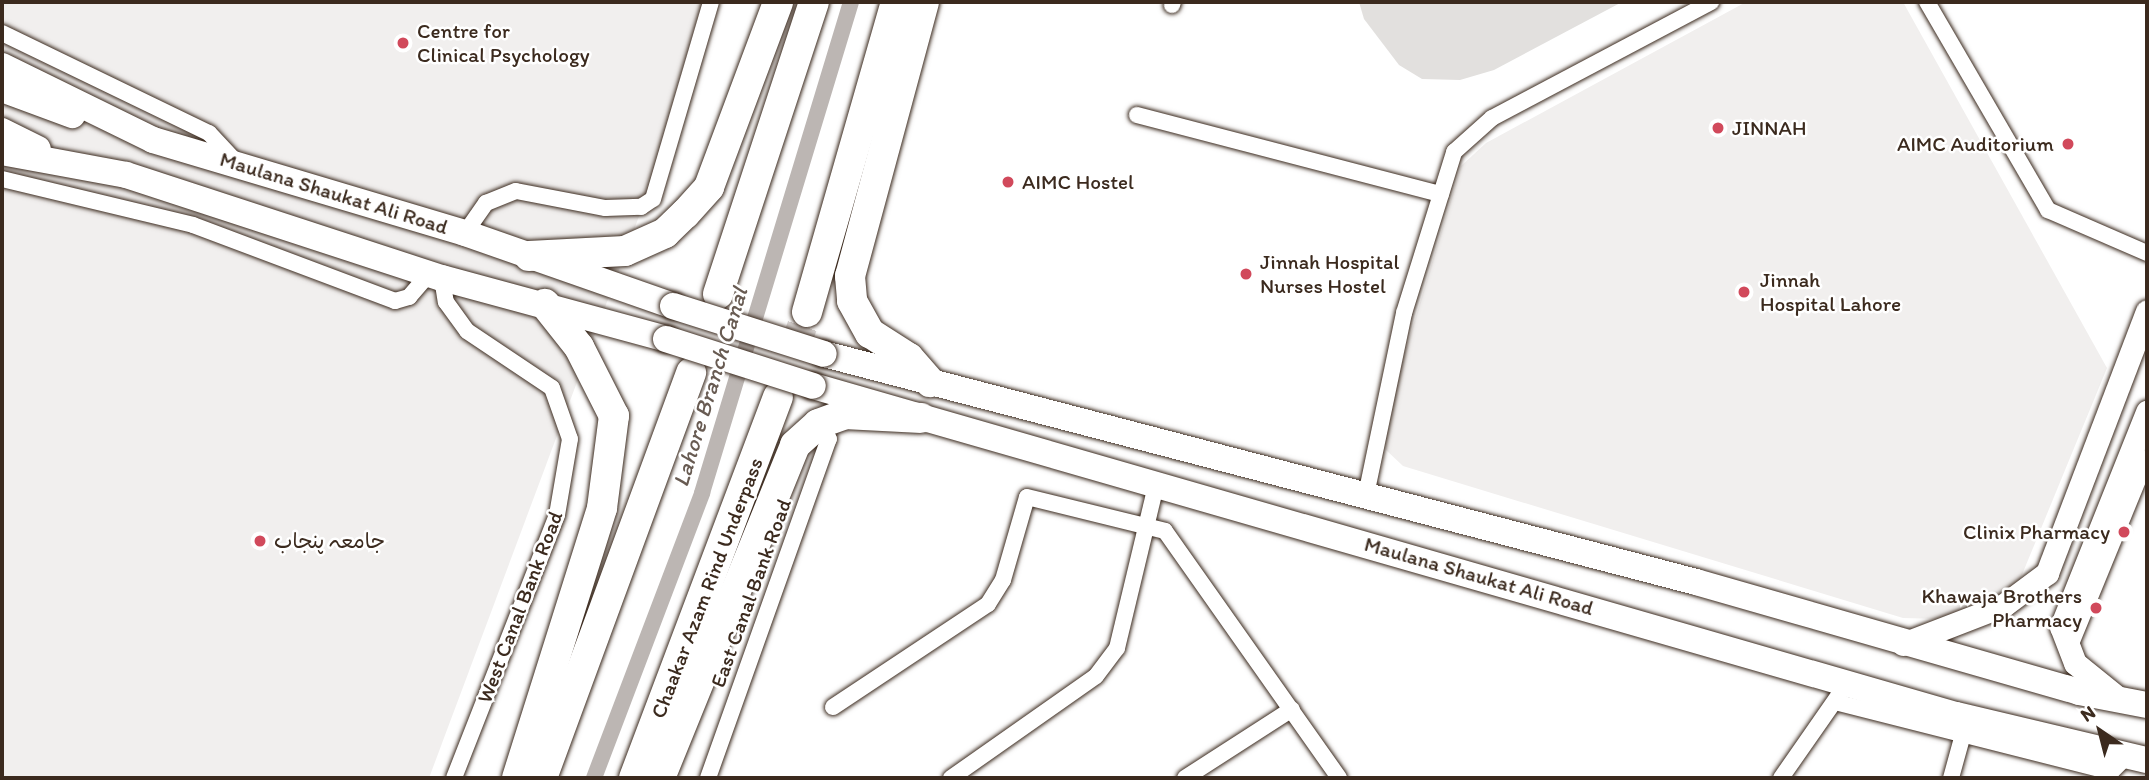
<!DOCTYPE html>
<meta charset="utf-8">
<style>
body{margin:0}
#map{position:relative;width:2149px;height:780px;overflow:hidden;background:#fff;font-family:Itim,"Playpen Sans Arabic",sans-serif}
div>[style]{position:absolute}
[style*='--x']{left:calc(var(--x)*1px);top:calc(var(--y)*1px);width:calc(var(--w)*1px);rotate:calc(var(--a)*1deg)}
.built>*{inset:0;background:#f1efee}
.green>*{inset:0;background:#e2e0de}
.canal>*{height:16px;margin:-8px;padding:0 8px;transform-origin:8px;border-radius:8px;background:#bcb6b3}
.highway-tunnel>*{height:30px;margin-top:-15px;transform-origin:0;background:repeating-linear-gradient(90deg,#d8d4d2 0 30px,transparent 0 45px)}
.roads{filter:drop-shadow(0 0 2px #3b2a1e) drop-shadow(0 0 2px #3b2a1e)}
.street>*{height:16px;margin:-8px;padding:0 8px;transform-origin:8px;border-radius:8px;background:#fff}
.secondary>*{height:23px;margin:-11.5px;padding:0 11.5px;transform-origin:11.5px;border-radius:11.5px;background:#fff}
.primary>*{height:26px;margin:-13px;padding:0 13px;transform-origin:13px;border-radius:13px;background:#fff}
.highway>*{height:30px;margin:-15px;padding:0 15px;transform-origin:15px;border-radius:15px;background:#fff}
.bridges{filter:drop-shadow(0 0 2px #3b2a1e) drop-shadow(0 0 2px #3b2a1e)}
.primary-bridge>*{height:26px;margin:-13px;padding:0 13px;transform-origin:13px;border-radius:13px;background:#fff}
.dots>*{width:19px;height:19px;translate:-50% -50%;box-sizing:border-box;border:4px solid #fff;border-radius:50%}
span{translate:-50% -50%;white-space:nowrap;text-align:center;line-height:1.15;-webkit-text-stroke:5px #fff;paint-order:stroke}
.poi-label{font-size:21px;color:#3b2a1e}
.left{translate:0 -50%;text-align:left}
.right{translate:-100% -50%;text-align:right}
.street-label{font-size:21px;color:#3b2a1e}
.water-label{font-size:23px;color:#685b52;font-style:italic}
.frame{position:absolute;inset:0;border:4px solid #3b2a1e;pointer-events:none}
.north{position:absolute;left:2065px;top:696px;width:70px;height:70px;-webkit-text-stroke:5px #fff;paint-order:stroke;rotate:325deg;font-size:19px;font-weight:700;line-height:28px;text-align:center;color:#3b2a1e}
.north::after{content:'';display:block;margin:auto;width:24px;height:32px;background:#3b2a1e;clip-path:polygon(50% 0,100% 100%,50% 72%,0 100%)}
</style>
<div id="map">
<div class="built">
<div style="clip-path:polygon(2px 2px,703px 2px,647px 195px,429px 778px,2px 778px)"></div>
<div style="clip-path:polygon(1746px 2px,1903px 2px,2107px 368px,2019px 582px,1981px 605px,1939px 619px,1903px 618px,1403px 466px,1386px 450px,1383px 426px,1461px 166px,1486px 143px)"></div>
</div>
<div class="green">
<div style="clip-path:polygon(1359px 2px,1622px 2px,1494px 70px,1460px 80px,1422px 79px,1399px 65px,1364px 19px)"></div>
</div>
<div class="canal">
<div style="--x:594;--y:778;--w:305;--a:-69.2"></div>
<div style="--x:702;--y:493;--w:513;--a:-73.12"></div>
</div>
<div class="highway-tunnel">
<div style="--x:778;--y:397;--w:90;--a:-71.2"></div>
</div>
<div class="roads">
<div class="street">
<div style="--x:1927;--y:2;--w:241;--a:59.8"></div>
<div style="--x:2048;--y:210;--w:108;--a:23.5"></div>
<div style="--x:1172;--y:5;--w:3;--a:-72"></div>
<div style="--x:2;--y:33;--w:230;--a:25.8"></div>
<div style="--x:209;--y:133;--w:40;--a:47"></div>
<div style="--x:1137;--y:115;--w:314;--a:14.6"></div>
<div style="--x:2;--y:179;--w:196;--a:13.5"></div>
<div style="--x:193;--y:225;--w:216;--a:20.6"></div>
<div style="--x:395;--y:301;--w:15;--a:-16"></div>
<div style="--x:409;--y:297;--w:30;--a:-49"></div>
<div style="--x:465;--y:233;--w:37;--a:-55"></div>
<div style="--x:486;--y:203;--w:32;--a:-22"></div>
<div style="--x:516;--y:191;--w:91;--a:10.8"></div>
<div style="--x:605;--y:208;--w:36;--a:-2"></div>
<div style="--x:641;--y:207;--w:14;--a:-34"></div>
<div style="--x:653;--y:199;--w:205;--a:-73.6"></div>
<div style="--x:442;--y:278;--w:24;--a:81"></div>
<div style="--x:446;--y:302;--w:36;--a:54"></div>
<div style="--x:467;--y:331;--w:102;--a:33.8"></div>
<div style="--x:552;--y:388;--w:54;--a:70.6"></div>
<div style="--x:570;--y:439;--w:77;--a:99.7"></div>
<div style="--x:557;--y:515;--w:282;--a:111.4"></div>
<div style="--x:1366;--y:495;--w:186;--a:-78.2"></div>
<div style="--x:1404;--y:313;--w:169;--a:-72.7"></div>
<div style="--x:1454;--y:152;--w:51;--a:-41.8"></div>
<div style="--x:1492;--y:118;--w:248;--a:-27.9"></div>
<div style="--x:2068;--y:651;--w:209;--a:-67.7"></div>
<div style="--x:1835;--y:702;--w:285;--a:14.2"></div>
<div style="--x:2111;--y:772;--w:24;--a:-45"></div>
<div style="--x:833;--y:707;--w:186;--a:-33.6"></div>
<div style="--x:988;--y:604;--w:28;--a:-58"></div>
<div style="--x:1003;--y:580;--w:86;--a:-73.9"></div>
<div style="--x:1027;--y:497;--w:142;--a:13.8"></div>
<div style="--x:1165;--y:531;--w:302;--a:54.8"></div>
<div style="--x:708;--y:778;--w:360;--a:-70.4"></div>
<div style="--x:829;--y:439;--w:19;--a:-126"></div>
<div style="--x:951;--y:778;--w:177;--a:-35.1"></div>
<div style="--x:1096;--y:676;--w:35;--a:-53"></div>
<div style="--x:1117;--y:648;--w:171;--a:-76.5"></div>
<div style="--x:1185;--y:778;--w:127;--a:-32.8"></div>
<div style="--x:1781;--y:778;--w:101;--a:-55.1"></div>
<div style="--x:1951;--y:778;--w:41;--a:-74.6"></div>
</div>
<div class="secondary">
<div style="--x:1903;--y:644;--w:108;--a:-21.1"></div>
<div style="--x:2004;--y:605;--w:54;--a:-36.7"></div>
<div style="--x:2047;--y:573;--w:280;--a:-69.1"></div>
<div style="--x:2118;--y:698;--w:55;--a:-140.9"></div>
<div style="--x:2075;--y:663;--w:39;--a:-111"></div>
<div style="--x:2061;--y:627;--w:232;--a:-68.2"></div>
</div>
<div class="primary">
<div style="--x:2;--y:66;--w:168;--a:26.1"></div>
<div style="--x:153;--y:140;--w:326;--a:16.6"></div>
<div style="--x:465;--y:233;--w:220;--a:19.3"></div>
<div style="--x:2;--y:89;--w:75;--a:20.4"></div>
<div style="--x:2;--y:131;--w:40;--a:26.6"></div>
<div style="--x:2;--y:152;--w:126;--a:10.5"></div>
<div style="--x:126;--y:175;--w:332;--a:18.1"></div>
<div style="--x:442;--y:278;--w:232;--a:15.2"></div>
<div style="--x:824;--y:354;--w:901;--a:14.65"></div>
<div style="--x:1696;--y:582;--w:398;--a:16"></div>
<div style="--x:2079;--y:692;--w:69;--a:10.8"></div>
<div style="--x:813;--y:386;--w:1189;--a:16.06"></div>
<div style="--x:1956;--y:715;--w:196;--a:13.3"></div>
</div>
<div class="highway">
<div style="--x:924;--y:2;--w:284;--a:105.1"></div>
<div style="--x:850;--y:276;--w:25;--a:85"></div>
<div style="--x:852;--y:301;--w:37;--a:61"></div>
<div style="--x:870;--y:333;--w:46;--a:32.7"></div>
<div style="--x:909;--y:358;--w:32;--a:49"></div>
<div style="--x:529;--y:256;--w:96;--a:-3"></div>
<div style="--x:625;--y:251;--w:44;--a:-24.2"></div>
<div style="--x:665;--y:233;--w:28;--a:-44"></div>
<div style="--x:685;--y:214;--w:36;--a:-48"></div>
<div style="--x:709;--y:187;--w:197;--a:-69.5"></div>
<div style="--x:718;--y:294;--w:307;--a:-71.8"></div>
<div style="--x:807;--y:312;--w:323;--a:-74"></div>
<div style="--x:517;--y:778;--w:283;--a:-72.5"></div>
<div style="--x:602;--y:508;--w:93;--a:-82.6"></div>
<div style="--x:614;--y:416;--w:77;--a:-116.9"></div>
<div style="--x:579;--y:347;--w:55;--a:-128.3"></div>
<div style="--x:542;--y:778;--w:432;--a:-69.8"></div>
<div style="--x:634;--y:778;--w:407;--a:-69.3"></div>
<div style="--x:660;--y:778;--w:359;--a:-67.9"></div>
<div style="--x:795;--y:445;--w:31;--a:-42"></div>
<div style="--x:818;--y:424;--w:29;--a:-20"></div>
<div style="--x:845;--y:414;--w:76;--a:3"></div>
</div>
</div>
<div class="bridges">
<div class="primary-bridge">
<div style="--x:673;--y:306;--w:158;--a:17.6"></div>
<div style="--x:666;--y:339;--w:154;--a:17.7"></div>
</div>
</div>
<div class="dots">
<div style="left:403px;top:43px;background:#d1495b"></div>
<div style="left:1718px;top:128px;background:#d1495b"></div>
<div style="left:2068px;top:144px;background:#d1495b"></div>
<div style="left:1008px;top:182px;background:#d1495b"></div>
<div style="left:1246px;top:274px;background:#d1495b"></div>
<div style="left:1744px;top:292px;background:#d1495b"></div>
<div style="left:2124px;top:532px;background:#d1495b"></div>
<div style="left:260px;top:541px;background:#d1495b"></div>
<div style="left:2096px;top:608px;background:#d1495b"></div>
</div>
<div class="poi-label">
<span class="left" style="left:417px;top:43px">Centre for<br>Clinical Psychology</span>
<span class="left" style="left:1732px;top:128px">JINNAH</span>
<span class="right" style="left:2054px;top:144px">AIMC Auditorium</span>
<span class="left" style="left:1022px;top:182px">AIMC Hostel</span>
<span class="left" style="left:1260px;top:274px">Jinnah Hospital<br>Nurses Hostel</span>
<span class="left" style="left:1760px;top:292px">Jinnah<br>Hospital Lahore</span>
<span class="right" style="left:2110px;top:532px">Clinix Pharmacy</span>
<span class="left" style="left:274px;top:541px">جامعہ پنجاب</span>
<span class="right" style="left:2082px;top:608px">Khawaja Brothers<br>Pharmacy</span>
</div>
<div class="street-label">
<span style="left:334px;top:193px;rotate:17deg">Maulana Shaukat Ali Road</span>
<span style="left:1479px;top:576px;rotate:16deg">Maulana Shaukat Ali Road</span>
<span style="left:707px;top:588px;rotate:-69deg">Chaakar Azam Rind Underpass</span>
<span style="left:751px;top:593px;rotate:-70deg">East Canal Bank Road</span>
<span style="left:520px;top:607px;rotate:-69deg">West Canal Bank Road</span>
</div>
<div class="water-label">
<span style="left:710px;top:387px;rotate:-73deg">Lahore Branch Canal</span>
</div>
<div class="frame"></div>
<div class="north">N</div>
</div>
